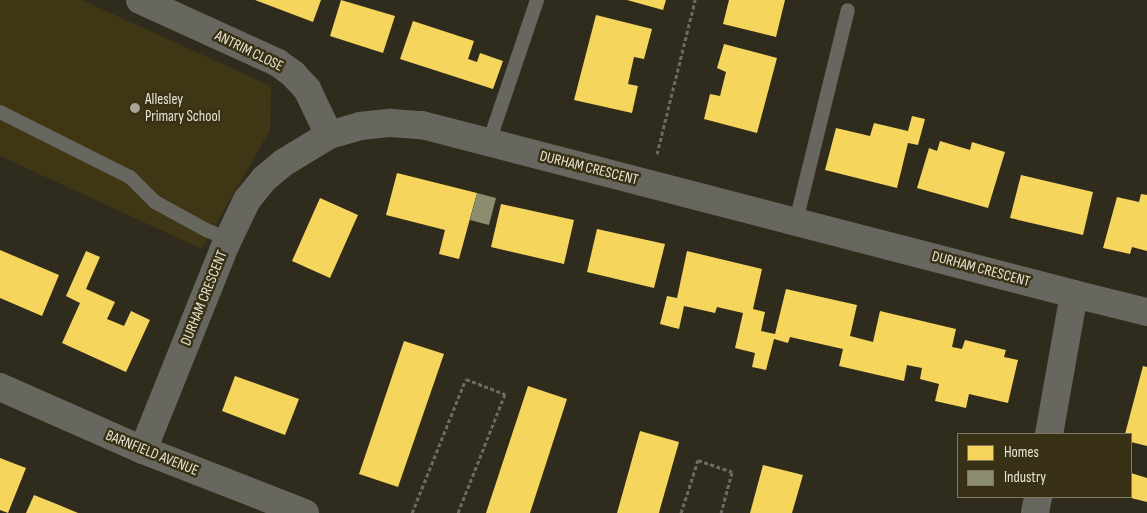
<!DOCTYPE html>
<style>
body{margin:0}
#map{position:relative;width:1147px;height:513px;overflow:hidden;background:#302c1d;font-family:"Sofia Sans Condensed",sans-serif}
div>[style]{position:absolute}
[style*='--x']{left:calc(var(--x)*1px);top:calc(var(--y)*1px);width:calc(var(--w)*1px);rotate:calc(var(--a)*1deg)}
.built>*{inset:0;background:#3e3614}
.homes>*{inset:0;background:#f6d55c}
.industry>*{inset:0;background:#8c8c6e}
.path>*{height:3px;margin-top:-1.5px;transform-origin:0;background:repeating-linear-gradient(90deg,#6c6a63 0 4px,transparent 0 6.5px)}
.service>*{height:14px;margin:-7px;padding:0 7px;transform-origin:7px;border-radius:7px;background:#68675f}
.minor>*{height:28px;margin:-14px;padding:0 14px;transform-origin:14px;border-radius:14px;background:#68675f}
.dots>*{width:14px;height:14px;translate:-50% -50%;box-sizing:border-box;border:2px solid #383115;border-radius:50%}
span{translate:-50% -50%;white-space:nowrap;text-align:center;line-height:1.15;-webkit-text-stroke:5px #383115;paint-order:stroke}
.street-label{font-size:15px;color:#e9e5d4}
.poi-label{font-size:15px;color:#e9e5d4}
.left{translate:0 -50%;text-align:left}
.legend{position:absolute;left:957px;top:433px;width:175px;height:65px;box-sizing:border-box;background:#383115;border:1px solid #7f7961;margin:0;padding:6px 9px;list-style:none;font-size:15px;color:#e9e5d4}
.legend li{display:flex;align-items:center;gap:10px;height:25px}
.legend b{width:25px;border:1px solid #7f7961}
</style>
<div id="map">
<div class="built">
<div style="clip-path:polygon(0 0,82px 0,271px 86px,270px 130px,202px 249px,0 156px)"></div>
</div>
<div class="homes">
<div style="clip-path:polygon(255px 0,321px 0,313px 22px)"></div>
<div style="clip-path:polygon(341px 0,395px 16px,383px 53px,330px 36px)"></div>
<div style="clip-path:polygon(627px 0,666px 0,663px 10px)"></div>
<div style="clip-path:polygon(729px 0,785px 0,776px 37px,723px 24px)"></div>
<div style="clip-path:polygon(596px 15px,652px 29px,644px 59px,634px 57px,628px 84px,638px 86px,632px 113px,574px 100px)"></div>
<div style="clip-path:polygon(413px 21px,474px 41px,468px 59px,477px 62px,480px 53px,503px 61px,493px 89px,400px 59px)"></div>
<div style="clip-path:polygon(724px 44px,777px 58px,757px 133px,704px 119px,710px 94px,720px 96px,726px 72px,717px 68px)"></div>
<div style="clip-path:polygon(912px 116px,925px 119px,918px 145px,908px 143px,897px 188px,825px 170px,836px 128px,870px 136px,874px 123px,908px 131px)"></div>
<div style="clip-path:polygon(940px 141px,970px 150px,972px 142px,1005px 152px,988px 208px,917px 188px,929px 148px,937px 151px)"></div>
<div style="clip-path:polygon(397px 173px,477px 193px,459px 259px,439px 254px,445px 230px,386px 215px)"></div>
<div style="clip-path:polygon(1021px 175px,1093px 192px,1083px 235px,1010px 218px)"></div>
<div style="clip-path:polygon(1141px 194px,1147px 195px,1147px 251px,1132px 247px,1130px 254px,1103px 248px,1117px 197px,1139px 202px)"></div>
<div style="clip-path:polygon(320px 198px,358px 215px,330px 278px,292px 261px)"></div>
<div style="clip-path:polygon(501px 204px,574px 220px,564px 264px,491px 247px)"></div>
<div style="clip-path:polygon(597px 229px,665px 244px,654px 288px,587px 272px)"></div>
<div style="clip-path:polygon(0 250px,59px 275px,42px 316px,0 298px)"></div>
<div style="clip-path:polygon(86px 251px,100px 257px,86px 289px,115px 302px,107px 319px,124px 326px,131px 311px,150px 320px,126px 372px,62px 343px,80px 303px,66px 296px)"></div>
<div style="clip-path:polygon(687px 251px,762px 269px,753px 309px,765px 312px,761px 331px,775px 334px,786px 289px,857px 305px,850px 336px,873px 342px,880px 311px,956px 329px,952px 347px,962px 349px,965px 340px,1006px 350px,1004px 357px,1018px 360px,1008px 403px,969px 394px,966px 408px,935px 401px,939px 384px,920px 379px,922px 368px,907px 365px,904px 381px,839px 366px,843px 349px,790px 337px,788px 343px,774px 339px,766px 370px,752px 367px,755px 353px,735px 348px,743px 313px,717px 307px,715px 313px,684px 306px,679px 329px,660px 324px,667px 296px,677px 298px)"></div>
<div style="clip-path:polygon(404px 341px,444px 354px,398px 487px,359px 474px)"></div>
<div style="clip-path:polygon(1143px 366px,1147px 367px,1147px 446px,1131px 442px,1131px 434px,1125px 434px)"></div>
<div style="clip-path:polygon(235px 376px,299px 399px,285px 435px,222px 411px)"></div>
<div style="clip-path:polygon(528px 386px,567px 399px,530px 513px,486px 513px)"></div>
<div style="clip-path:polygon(640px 431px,679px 442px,660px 509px,659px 513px,617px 513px)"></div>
<div style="clip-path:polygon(0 458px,26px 468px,8px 513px,0 510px)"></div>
<div style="clip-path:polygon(763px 465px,803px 475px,792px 513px,750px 513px)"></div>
<div style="clip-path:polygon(1131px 473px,1147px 478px,1147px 502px,1131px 498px)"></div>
<div style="clip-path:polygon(34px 495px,59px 505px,78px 513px,26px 513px)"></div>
</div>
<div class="industry">
<div style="clip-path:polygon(477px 193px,496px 198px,489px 225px,470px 220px)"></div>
</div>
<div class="path">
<div style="--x:657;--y:154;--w:159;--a:-76.1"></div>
<div style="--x:412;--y:513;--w:144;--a:-68.1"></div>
<div style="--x:466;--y:379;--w:42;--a:21"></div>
<div style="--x:505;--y:394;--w:128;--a:111.6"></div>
<div style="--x:681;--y:513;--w:56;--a:-72.2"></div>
<div style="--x:698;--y:460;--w:36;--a:19"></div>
<div style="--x:732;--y:472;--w:42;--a:105"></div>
</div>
<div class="service">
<div style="--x:0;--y:112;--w:145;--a:26.6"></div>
<div style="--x:130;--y:177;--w:35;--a:45"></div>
<div style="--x:155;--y:202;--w:58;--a:28.8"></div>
<div style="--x:206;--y:230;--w:24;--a:22"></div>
<div style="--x:489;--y:142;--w:150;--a:-71.3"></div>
<div style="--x:796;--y:221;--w:217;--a:-76.2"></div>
</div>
<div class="minor">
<div style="--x:140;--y:0;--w:152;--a:24.5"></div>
<div style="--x:278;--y:63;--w:19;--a:36"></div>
<div style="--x:293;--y:74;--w:21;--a:47"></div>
<div style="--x:307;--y:89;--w:51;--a:64.4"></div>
<div style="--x:1074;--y:294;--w:75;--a:13.9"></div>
<div style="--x:0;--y:387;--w:156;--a:23.8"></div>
<div style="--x:143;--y:450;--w:174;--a:21.3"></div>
<div style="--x:143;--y:450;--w:222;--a:-68.1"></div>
<div style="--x:226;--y:244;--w:49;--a:-64.5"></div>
<div style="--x:247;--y:200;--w:27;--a:-51"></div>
<div style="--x:264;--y:179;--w:25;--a:-40"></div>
<div style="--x:283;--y:163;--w:54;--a:-31.3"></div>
<div style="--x:329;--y:135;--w:32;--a:-16"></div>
<div style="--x:360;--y:126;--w:31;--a:-6"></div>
<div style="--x:391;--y:123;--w:31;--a:4"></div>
<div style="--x:422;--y:125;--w:674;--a:14.53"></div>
<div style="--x:1074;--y:294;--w:142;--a:100.1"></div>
<div style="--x:1035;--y:513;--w:16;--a:-79"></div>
</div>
<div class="dots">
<div style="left:135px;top:108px;background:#a8a494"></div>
</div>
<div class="street-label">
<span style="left:249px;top:51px;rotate:26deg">ANTRIM CLOSE</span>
<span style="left:589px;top:168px;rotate:14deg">DURHAM CRESCENT</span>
<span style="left:981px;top:269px;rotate:15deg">DURHAM CRESCENT</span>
<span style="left:204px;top:298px;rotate:-68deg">DURHAM CRESCENT</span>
<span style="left:152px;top:453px;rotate:22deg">BARNFIELD AVENUE</span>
</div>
<div class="poi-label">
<span class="left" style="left:145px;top:108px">Allesley<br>Primary School</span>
</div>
<ul class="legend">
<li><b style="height:14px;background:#f6d55c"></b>Homes</li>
<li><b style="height:14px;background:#8c8c6e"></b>Industry</li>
</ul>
</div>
